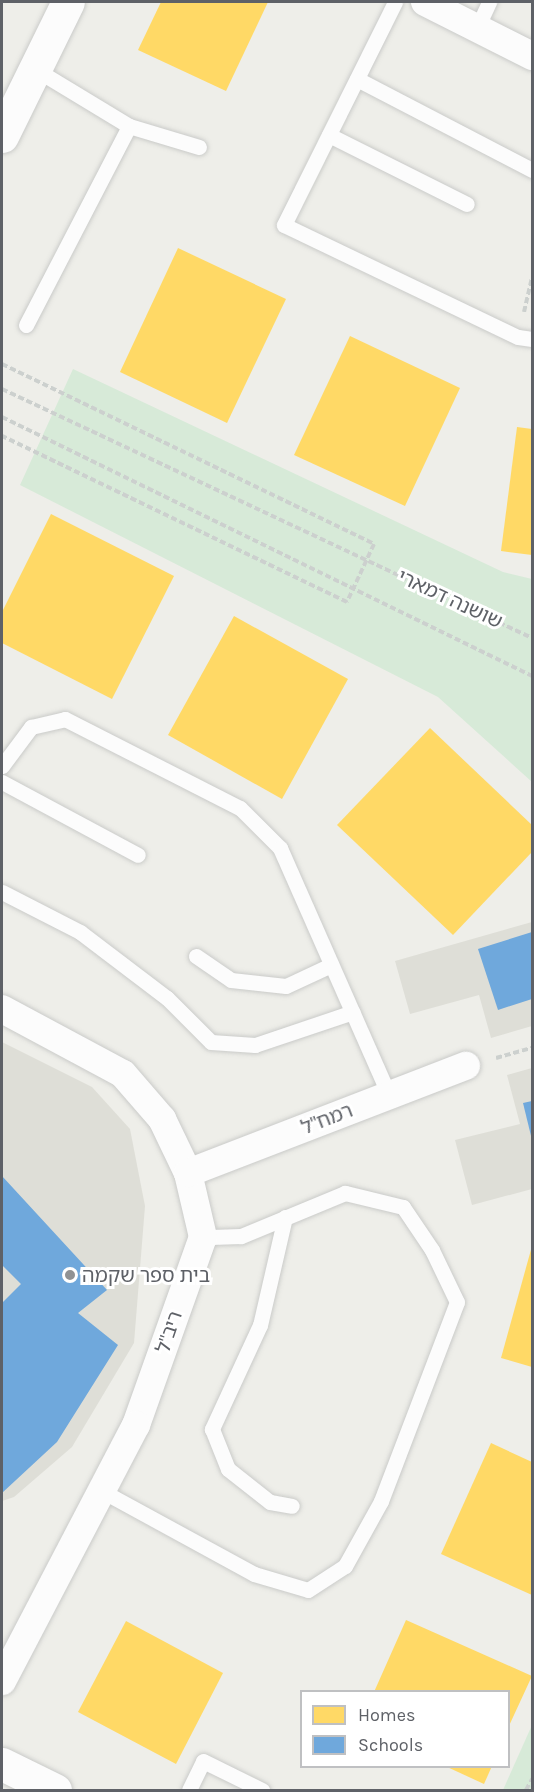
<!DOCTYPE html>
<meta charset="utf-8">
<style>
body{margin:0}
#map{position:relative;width:534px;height:1792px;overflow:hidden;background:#eeeee9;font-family:Karla,"Noto Sans Hebrew",sans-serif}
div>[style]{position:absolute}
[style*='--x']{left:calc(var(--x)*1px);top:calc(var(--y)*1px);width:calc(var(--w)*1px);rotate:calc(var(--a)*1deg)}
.education>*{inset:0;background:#deded7}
.green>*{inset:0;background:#d7ead8}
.homes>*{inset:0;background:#ffd966}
.schools>*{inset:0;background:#6fa8dc}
.path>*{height:4px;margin-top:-2px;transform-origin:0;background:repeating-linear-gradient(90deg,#ccd0ce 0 6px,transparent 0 9px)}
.roads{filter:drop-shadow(0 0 2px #cacbc9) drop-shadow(0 0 2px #cacbc9)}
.lane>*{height:15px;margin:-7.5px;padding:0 7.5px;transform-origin:7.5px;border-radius:7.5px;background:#fcfcfc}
.street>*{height:28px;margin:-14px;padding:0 14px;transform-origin:14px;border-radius:14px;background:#fcfcfc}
.secondary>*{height:33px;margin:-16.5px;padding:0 16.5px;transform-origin:16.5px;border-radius:16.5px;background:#fcfcfc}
.dots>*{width:16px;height:16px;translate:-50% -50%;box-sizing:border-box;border:3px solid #fff;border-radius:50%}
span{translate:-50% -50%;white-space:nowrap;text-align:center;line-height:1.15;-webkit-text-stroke:6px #fff;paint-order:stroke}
.street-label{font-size:20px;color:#5e6167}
.poi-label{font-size:20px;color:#5e6167}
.left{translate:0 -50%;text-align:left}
.frame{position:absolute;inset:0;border:3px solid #5e6167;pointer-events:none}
.legend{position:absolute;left:300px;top:1690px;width:210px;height:78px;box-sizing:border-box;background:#fff;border:2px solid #bfc0c2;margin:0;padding:8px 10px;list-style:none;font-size:18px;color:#5e6167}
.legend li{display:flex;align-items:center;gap:12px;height:30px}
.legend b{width:30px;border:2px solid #bfc0c2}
</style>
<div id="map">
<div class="education">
<div style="clip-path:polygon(532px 922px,532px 1026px,491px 1038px,479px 995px,410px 1014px,395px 961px)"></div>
<div style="clip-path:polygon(2px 1042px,92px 1087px,130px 1129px,145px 1206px,134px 1343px,72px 1447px,14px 1497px,2px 1501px)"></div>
<div style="clip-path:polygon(532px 1068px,532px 1189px,472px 1205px,455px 1140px,520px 1124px,507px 1075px)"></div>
</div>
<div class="green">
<div style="clip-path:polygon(73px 369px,503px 572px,532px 579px,532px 782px,438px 697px,20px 485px)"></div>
<div style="clip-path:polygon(532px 1725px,532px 1790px,503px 1790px)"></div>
</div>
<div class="homes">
<div style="clip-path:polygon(161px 2px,268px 2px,226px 91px,138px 50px)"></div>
<div style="clip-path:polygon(178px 248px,286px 299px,227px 423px,120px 372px)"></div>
<div style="clip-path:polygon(350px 336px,460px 388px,405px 506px,294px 455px)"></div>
<div style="clip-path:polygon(517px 427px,532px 429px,532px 555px,501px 551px)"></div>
<div style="clip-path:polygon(51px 514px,174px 576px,112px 699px,2px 643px,2px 612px)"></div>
<div style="clip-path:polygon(234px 616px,348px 679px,282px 799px,168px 735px)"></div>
<div style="clip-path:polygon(430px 728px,532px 825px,532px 852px,453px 935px,337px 825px)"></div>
<div style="clip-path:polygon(532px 1246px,532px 1367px,501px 1358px)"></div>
<div style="clip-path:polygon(491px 1443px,532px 1462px,532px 1595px,441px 1554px)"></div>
<div style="clip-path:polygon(406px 1620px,532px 1676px,508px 1728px,508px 1692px,374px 1692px)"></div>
<div style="clip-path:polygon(126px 1621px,223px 1673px,176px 1764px,78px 1712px)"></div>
<div style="clip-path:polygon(445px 1766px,492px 1766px,484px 1784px)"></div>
</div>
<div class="schools">
<div style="clip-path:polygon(532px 932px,532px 999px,498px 1010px,478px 949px)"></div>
<div style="clip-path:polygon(532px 1101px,532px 1140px,523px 1103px)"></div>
<div style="clip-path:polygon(2px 1176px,107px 1290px,78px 1313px,118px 1345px,57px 1442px,2px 1493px,2px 1303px,21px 1284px,2px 1265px)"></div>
</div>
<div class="path">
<div style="--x:524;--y:312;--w:35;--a:-77"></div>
<div style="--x:2;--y:364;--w:413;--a:25.8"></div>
<div style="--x:374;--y:544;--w:64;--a:115"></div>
<div style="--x:347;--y:602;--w:383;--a:-154.3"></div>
<div style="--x:2;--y:389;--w:586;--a:25.16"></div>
<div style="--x:2;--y:417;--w:590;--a:26.04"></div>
<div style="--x:496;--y:1058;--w:37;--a:-16"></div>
<div style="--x:526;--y:1790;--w:13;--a:-61"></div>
</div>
<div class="roads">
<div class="lane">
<div style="--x:395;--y:2;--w:249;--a:116.5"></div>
<div style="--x:284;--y:225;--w:259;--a:25.6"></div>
<div style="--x:518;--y:337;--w:14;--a:8"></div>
<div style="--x:477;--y:28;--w:29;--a:-65"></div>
<div style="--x:35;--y:69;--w:110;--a:31.2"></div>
<div style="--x:129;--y:126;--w:73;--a:16.7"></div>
<div style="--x:357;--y:79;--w:197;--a:27.5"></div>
<div style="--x:329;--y:135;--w:154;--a:26.6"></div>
<div style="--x:26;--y:325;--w:224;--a:-62.6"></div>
<div style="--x:2;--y:766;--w:49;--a:-53.4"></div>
<div style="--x:31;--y:727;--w:35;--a:-13"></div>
<div style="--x:65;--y:719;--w:196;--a:27"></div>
<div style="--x:240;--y:808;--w:57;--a:45"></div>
<div style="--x:280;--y:848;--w:270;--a:66.2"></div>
<div style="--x:2;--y:782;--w:154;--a:28.2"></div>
<div style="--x:2;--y:892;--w:88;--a:27.1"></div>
<div style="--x:80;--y:932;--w:109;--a:37.2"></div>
<div style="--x:167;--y:998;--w:62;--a:45"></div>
<div style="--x:211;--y:1042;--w:44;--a:3.9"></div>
<div style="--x:255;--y:1045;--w:103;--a:-18.6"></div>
<div style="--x:196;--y:956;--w:42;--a:34.4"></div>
<div style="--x:231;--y:980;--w:55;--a:6.2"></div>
<div style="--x:286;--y:986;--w:50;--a:-25"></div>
<div style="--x:285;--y:1217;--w:111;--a:103"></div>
<div style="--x:260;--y:1325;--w:115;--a:114.8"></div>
<div style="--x:212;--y:1429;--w:43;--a:68.2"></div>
<div style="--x:228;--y:1469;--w:53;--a:38.2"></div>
<div style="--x:270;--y:1502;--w:22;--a:10"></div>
<div style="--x:102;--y:1491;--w:173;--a:28.6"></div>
<div style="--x:254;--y:1574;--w:56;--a:16.5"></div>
<div style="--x:308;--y:1590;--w:44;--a:-33"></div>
<div style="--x:345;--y:1566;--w:74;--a:-61"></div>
<div style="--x:381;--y:1501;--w:213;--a:-69.1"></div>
<div style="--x:457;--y:1302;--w:58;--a:-115.7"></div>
<div style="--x:432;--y:1250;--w:52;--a:-124"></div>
<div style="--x:403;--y:1207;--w:60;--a:-166.4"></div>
<div style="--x:345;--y:1193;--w:113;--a:157.5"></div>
<div style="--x:241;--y:1236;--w:38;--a:178"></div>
<div style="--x:189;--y:1790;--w:32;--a:-64"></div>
<div style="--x:203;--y:1761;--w:66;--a:26.2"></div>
</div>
<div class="street">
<div style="--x:425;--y:2;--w:120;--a:26.8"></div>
<div style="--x:2;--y:1009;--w:137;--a:28.2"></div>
<div style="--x:123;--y:1074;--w:60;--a:49.1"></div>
<div style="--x:162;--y:1119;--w:60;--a:64.3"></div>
<div style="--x:188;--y:1173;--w:66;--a:76.8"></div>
<div style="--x:203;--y:1237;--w:200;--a:109.6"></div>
<div style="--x:136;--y:1425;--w:289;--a:117.6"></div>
<div style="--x:188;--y:1173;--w:298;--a:-21.1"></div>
</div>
<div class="secondary">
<div style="--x:2;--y:136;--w:149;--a:-63.8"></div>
<div style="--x:2;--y:1764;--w:59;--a:26.1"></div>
</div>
</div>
<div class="dots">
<div style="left:70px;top:1275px;background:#909294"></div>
</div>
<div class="street-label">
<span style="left:450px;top:599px;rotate:25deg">שושנה דמארי</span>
<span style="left:327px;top:1119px;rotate:-21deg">רמח"ל</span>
<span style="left:169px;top:1332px;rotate:-71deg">ריב"ל</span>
</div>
<div class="poi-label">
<span class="left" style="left:82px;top:1275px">בית ספר שקמה</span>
</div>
<div class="frame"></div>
<ul class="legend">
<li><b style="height:16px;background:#ffd966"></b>Homes</li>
<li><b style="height:16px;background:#6fa8dc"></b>Schools</li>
</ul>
</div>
